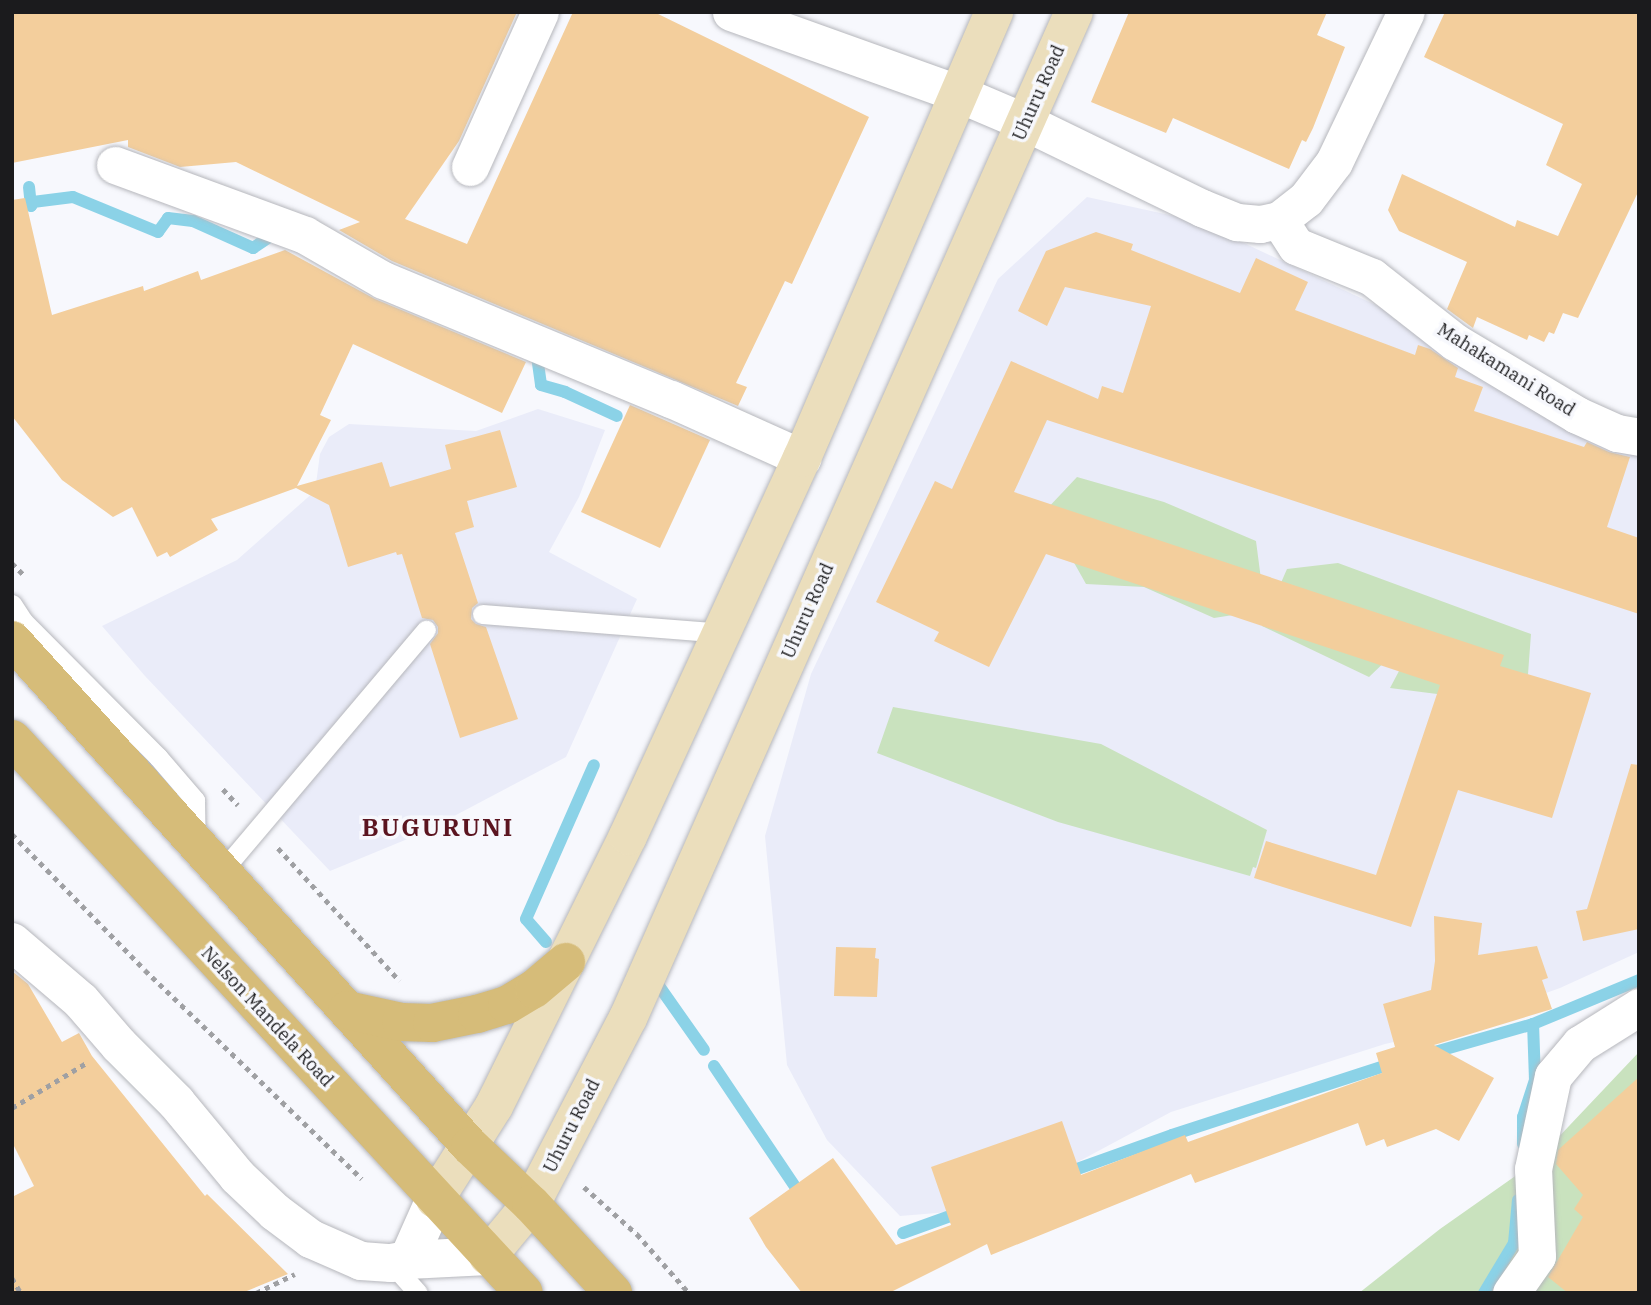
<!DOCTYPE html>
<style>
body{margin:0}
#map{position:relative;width:1651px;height:1305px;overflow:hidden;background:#f7f8fd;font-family:"IBM Plex Serif",serif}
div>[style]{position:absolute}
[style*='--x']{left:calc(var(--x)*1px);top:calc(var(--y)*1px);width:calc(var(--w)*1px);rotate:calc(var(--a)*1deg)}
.built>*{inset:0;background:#eaecf9}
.green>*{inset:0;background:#c9e2be}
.stream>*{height:12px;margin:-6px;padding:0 6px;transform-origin:6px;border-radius:6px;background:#8bd2e7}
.building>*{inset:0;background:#f3ce9c}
.path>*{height:4.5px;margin-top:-2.25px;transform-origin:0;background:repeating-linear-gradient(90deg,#9fa0a3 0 5px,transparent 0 10px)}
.roads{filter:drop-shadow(0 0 2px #b6b7bc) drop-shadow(0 0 2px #b6b7bc)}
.service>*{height:19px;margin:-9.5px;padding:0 9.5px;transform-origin:9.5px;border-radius:9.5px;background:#fff}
.minor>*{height:37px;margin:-18.5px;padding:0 18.5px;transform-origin:18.5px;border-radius:18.5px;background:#fff}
.tertiary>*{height:38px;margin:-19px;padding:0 19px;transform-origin:19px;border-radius:19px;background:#fff}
.secondary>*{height:38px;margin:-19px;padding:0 19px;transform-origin:19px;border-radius:19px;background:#ebdebc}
.primary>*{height:38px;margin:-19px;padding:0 19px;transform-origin:19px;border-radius:19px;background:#d6bc79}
span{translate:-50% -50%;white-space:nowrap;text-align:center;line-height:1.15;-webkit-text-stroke:7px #f7f8fd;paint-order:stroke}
.street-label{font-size:18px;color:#1b1b1d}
.district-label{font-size:24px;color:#5b1520;font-weight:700;letter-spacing:2px}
.frame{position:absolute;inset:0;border:14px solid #1b1b1d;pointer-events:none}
</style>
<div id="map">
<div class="built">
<div style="clip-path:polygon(1087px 197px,1197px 221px,1639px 429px,1639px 952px,1560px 988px,1429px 1034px,1385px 1044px,1171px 1112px,1059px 1172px,949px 1212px,900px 1216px,827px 1140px,787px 1065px,765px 836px,811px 674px,998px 279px)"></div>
<div style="clip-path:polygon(538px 409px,605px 430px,579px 497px,549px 552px,637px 599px,566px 757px,422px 833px,330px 871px,145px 676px,102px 626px,237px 560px,315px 491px,320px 454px,329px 437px,349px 424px,476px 431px)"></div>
</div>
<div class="green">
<div style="clip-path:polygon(1077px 477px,1164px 502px,1256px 541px,1265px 610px,1214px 618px,1144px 587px,1086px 584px,1045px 511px)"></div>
<div style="clip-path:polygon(1338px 563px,1531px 634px,1528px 674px,1500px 702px,1390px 688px,1399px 671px,1393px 654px,1369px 677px,1262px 626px,1287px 569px)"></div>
<div style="clip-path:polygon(893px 707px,1101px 744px,1267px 830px,1256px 868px,1253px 867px,1250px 876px,1058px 822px,877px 753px)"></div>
<div style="clip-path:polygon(1639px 1052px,1639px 1254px,1601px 1293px,1359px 1293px,1440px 1229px,1534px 1163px)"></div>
</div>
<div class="stream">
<div style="--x:29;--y:187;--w:19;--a:84"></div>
<div style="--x:31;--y:206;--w:4;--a:-63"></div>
<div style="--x:33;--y:202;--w:40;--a:-7.1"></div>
<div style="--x:73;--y:197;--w:92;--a:22.4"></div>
<div style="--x:158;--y:232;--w:17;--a:-54"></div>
<div style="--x:168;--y:218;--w:25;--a:7"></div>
<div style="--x:193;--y:221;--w:66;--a:24.2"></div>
<div style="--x:253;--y:248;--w:22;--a:-34"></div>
<div style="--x:271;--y:236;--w:10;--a:0"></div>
<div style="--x:536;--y:349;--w:36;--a:82"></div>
<div style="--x:541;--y:385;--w:25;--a:16"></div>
<div style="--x:565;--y:392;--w:57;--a:24.8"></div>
<div style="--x:546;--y:942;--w:30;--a:-131"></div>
<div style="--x:526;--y:919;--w:168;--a:-66.2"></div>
<div style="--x:659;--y:986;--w:78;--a:54.9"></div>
<div style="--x:1428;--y:1054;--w:109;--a:-15.9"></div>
<div style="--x:1533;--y:1024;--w:115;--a:-22.5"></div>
<div style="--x:714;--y:1066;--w:147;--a:56.1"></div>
<div style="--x:1523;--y:1144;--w:27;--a:-90"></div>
<div style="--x:1523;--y:1117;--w:39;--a:-72"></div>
<div style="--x:1535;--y:1080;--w:56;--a:-92"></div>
<div style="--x:1066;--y:1173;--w:113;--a:-19.7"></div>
<div style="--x:1172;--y:1135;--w:233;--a:-18"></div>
<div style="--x:903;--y:1233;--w:65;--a:-19.8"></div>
<div style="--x:1484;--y:1293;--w:58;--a:-59"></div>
<div style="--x:1514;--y:1243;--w:43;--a:-84.7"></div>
</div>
<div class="building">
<div style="clip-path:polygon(12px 12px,517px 12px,459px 141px,405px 219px,467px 244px,573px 12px,654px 12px,869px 117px,792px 284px,785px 281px,736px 383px,747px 387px,738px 406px,392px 261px,339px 230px,360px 222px,236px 162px,180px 167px,128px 147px,128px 140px,12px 163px)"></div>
<div style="clip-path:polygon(1129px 12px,1327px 12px,1317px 35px,1345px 47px,1313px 128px,1306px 142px,1302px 140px,1289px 169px,1173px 118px,1166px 133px,1091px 102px)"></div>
<div style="clip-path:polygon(1445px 12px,1639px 12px,1639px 190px,1578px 318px,1563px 313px,1554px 334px,1549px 332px,1544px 342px,1529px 335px,1527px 340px,1477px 317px,1473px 328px,1447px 309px,1467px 262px,1399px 231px,1388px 210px,1402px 174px,1515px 227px,1517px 220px,1558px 236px,1582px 184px,1546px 165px,1563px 124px,1424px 57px)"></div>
<div style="clip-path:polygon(25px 198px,52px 315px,143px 286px,144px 291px,198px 271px,201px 280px,285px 250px,375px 299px,526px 362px,502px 413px,353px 344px,320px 415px,331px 420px,297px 486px,382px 462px,390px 487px,451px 469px,445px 445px,500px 430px,517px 487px,467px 501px,474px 527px,455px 533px,478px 603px,472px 608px,471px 619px,476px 624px,486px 627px,518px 719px,460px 738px,430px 644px,438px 633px,438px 627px,433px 620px,422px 618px,402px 554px,397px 555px,396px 552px,348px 567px,329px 505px,296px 488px,211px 519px,218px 530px,170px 557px,167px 552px,157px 557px,132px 507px,113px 517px,62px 480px,12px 416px,12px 200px)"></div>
<div style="clip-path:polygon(1096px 232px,1133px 244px,1131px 250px,1240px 293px,1256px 258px,1308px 282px,1295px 310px,1415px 355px,1418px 345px,1430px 349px,1458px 368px,1455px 377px,1483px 387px,1474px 411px,1584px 447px,1587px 442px,1609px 452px,1630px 457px,1607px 527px,1639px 538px,1639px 614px,1047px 420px,1014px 492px,1504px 655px,1500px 666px,1591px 693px,1552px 818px,1458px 790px,1411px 927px,1254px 878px,1266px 841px,1376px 875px,1440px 685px,1046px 554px,989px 667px,934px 641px,939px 632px,876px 602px,935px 481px,952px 489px,1011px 361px,1098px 399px,1102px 386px,1123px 393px,1151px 306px,1065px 287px,1047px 326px,1018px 311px,1046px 251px)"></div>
<div style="clip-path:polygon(630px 405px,710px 440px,660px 548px,581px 512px)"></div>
<div style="clip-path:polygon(1631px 764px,1639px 765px,1639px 929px,1583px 941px,1576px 911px,1587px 909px)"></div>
<div style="clip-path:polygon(1434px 916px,1482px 923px,1478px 955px,1537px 946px,1548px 978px,1542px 980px,1552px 1009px,1434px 1045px,1494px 1078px,1459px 1141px,1436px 1129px,1387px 1147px,1384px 1139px,1366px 1146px,1358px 1123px,1195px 1183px,1191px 1174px,991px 1255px,987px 1244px,889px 1293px,802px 1293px,766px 1247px,749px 1218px,833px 1158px,896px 1245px,951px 1225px,931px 1167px,1062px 1121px,1081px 1175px,1185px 1135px,1188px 1142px,1382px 1073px,1376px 1053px,1395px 1047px,1383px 1004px,1431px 990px,1435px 961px)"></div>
<div style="clip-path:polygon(836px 947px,876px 948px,875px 958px,879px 959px,877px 997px,834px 996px)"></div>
<div style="clip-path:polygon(12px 971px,28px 984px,62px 1042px,79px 1033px,92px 1056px,205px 1196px,207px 1194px,288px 1274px,242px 1293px,12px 1293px,12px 1197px,34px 1186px,12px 1142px)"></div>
<div style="clip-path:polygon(1639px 1077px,1639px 1293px,1568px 1293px,1548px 1277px,1583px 1217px,1574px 1209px,1583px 1195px,1556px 1164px,1558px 1150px)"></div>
</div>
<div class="path">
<div style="--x:12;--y:563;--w:17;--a:45"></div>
<div style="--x:223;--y:789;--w:22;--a:47"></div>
<div style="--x:12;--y:834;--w:190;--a:45.6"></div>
<div style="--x:145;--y:970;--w:301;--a:43.9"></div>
<div style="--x:278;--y:848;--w:180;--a:47.5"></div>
<div style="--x:12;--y:1108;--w:87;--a:-31.3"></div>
<div style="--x:584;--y:1187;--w:71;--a:41.6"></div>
<div style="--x:637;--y:1234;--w:79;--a:48.6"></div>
<div style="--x:12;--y:1278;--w:17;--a:59"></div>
<div style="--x:256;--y:1293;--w:43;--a:-26"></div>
</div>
<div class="roads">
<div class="service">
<div style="--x:12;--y:604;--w:20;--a:57"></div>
<div style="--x:23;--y:621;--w:192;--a:45.2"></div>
<div style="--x:158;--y:757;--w:57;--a:49.3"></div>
<div style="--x:195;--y:800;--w:39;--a:89"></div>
<div style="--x:482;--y:614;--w:240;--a:4.5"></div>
<div style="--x:222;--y:871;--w:316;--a:-49.8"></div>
<div style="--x:391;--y:1263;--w:40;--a:48"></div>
</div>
<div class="minor">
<div style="--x:731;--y:12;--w:240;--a:19.7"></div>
<div style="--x:957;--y:93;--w:74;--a:23.1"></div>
<div style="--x:1025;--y:122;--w:197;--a:25.9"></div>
<div style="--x:1202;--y:208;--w:38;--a:22"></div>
<div style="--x:1237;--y:222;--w:23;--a:5"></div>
<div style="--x:1260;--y:224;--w:19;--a:-12"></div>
<div style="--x:1279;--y:220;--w:34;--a:-38"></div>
<div style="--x:1306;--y:199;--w:46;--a:-52.9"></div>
<div style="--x:1334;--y:162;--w:166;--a:-64.4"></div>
<div style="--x:115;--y:165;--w:202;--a:20.2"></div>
<div style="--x:305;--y:235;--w:90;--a:30"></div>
<div style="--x:383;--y:280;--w:312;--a:22.5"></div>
<div style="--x:671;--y:399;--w:144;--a:24.2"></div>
<div style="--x:470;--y:167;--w:170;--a:-65.7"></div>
<div style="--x:1279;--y:220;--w:31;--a:57"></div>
<div style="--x:1296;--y:246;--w:82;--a:22.2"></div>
<div style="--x:1372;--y:277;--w:105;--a:38.1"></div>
<div style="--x:1455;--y:342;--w:142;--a:30.9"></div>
<div style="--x:1577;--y:415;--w:44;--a:24.2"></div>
<div style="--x:1617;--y:433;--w:22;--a:10"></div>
<div style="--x:1511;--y:1293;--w:45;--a:-54.9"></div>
<div style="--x:1537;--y:1256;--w:87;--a:-92.6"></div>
<div style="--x:1533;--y:1169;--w:95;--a:-77.9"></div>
<div style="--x:1553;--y:1076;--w:42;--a:-49.8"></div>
<div style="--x:1580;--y:1044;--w:70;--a:-32.1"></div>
</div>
<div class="tertiary">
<div style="--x:12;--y:942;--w:91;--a:40.5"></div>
<div style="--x:81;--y:1001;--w:58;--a:49.2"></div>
<div style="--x:119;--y:1045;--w:81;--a:45"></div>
<div style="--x:176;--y:1102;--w:97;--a:50.4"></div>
<div style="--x:238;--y:1177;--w:51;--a:43.4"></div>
<div style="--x:275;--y:1212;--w:45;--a:36.9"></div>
<div style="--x:311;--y:1239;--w:55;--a:23.7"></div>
<div style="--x:361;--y:1261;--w:30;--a:4"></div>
<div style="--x:391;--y:1263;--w:17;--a:-10"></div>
<div style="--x:408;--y:1260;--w:80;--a:-2.9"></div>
<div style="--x:408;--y:1260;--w:67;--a:-66.1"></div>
</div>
<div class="secondary">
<div style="--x:435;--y:1199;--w:110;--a:-57.6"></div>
<div style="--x:494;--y:1106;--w:301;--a:-63.6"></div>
<div style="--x:628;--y:836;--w:416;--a:-65.3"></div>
<div style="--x:802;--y:458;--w:486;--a:-66.7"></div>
<div style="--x:488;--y:1256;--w:67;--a:-50.4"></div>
<div style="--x:531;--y:1204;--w:210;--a:-62.5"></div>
<div style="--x:628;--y:1018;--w:1100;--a:-66.09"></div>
</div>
<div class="primary">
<div style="--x:12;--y:640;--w:682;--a:47.85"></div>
<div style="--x:470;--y:1146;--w:84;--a:43.6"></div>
<div style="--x:531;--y:1204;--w:121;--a:47.3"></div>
<div style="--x:12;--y:739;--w:754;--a:47.26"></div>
<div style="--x:347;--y:1010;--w:55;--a:12.5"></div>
<div style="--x:401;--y:1022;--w:31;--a:2"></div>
<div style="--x:432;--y:1023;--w:46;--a:-11.3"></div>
<div style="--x:477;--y:1014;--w:31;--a:-17"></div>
<div style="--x:507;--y:1005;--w:31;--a:-31"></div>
<div style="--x:534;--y:989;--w:42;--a:-40.2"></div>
</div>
</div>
<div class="street-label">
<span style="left:1039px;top:93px;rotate:-66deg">Uhuru Road</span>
<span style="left:1506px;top:370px;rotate:32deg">Mahakamani Road</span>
<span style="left:808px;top:611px;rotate:-66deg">Uhuru Road</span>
<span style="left:267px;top:1017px;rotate:47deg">Nelson Mandela Road</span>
<span style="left:572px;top:1126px;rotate:-63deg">Uhuru Road</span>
</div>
<div class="district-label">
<span style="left:438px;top:828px">BUGURUNI</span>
</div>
<div class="frame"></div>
</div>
